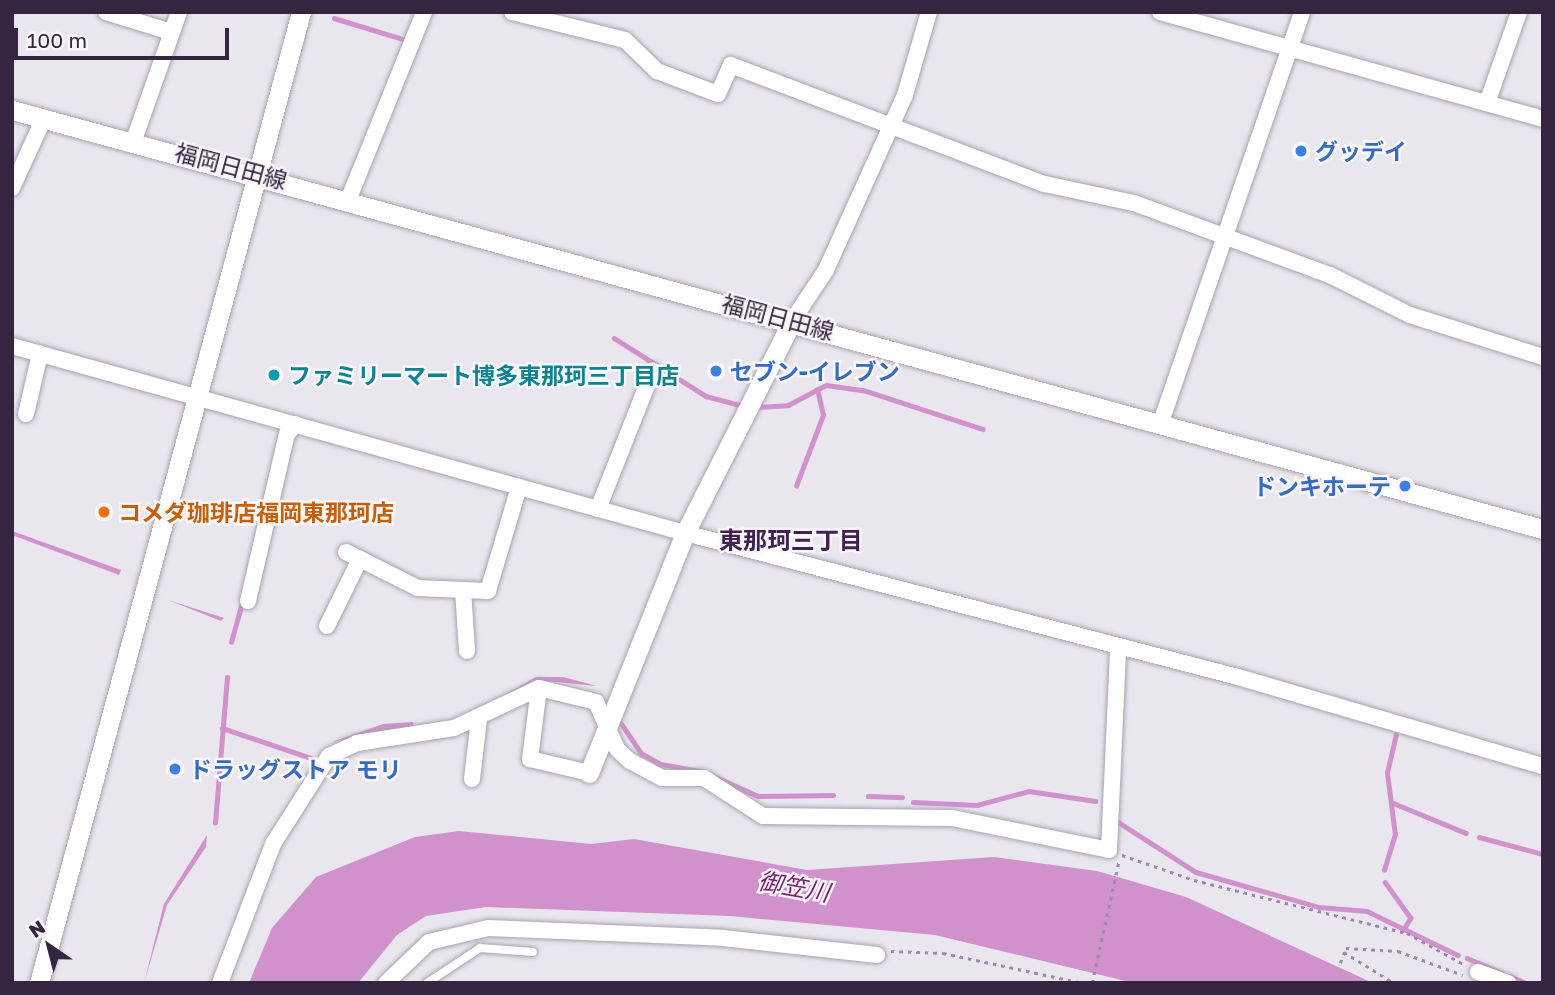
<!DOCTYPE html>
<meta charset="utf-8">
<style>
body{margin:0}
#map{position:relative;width:1555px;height:995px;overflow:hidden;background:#e9e6ee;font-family:"Golos Text","Noto Sans JP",sans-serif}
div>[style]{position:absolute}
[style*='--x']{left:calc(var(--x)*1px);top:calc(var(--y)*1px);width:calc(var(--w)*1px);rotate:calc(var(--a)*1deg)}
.water>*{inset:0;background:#d091cc}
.stream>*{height:4.5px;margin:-2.25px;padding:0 2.25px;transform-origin:2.25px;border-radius:2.25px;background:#d091cc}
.path>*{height:2.5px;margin-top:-1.25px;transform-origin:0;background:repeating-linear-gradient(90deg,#a087b0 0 3.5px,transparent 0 8.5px)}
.roads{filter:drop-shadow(0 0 2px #a9a1af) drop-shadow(0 0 2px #a9a1af)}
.service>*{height:8px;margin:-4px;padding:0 4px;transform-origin:4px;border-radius:4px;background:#fff}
.minor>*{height:16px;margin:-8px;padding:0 8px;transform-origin:8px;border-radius:8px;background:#fff}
.tertiary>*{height:19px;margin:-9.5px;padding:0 9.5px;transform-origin:9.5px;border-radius:9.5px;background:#fff}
.secondary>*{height:19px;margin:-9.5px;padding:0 9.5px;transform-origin:9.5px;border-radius:9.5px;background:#fff}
.dots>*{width:19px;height:19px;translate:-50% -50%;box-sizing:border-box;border:4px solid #f8f6fa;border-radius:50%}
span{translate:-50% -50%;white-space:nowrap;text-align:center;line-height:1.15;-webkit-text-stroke:5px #f8f6fa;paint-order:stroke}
.shop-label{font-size:23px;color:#366cbe;font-weight:700}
.left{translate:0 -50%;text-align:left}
.right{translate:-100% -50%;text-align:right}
.street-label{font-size:23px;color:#362540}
.culture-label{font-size:23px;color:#0d838f;font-weight:700}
.food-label{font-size:23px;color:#c56008;font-weight:700}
.neighbourhood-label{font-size:24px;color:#412151;font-weight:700}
.water-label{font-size:24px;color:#7a2173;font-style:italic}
.frame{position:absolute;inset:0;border:14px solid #362540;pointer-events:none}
.north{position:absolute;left:14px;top:911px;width:70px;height:70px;-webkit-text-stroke:5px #f8f6fa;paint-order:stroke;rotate:325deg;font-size:19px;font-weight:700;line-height:28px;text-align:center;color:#362540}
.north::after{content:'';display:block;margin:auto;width:24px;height:32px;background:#362540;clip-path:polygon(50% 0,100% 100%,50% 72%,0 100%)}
.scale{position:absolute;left:14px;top:28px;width:215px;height:32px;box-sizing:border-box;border:4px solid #362540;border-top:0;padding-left:9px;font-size:21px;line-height:24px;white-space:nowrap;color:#362540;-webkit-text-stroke:5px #f8f6fa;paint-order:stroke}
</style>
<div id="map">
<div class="water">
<div style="clip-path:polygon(12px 531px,121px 570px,119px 575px,12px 535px)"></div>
<div style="clip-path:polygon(168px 600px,224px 618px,221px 621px)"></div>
<div style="clip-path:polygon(536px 677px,563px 677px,597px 686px,535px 680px,496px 700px)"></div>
<div style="clip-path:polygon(413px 722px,414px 728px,332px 742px,383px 724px)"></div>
<div style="clip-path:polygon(459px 831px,591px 844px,634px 839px,807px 870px,994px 857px,1097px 871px,1186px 897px,1373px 983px,1134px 983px,935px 935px,730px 916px,486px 907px,426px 916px,397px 935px,358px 983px,249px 983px,272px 928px,316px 877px,415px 837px)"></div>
<div style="clip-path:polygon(207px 835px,206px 847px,167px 905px,144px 983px,164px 904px)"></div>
</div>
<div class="stream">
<div style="--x:334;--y:18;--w:72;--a:16.9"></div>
<div style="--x:614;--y:338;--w:109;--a:32.2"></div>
<div style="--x:706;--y:396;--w:38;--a:15"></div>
<div style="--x:755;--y:407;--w:33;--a:-3"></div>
<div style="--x:788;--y:405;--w:43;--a:-27.8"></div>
<div style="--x:826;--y:385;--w:37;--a:8"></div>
<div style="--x:863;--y:390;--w:126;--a:18"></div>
<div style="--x:796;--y:486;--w:76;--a:-69.2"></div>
<div style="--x:823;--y:415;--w:26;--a:-103"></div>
<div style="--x:231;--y:642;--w:45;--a:-74.4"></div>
<div style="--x:621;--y:723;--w:36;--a:56"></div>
<div style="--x:641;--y:753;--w:23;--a:29"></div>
<div style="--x:661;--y:764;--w:45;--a:10.3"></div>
<div style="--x:222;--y:728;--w:94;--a:18.6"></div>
<div style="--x:716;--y:777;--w:46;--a:24.3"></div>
<div style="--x:758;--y:796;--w:75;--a:-0.8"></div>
<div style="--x:868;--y:796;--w:34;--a:2"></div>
<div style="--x:913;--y:802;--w:64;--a:2.7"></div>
<div style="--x:977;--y:805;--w:54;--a:-15.1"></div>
<div style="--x:1029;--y:791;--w:67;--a:8.6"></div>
<div style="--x:1391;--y:802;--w:81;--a:22.5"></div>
<div style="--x:1115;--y:820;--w:96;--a:32.7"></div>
<div style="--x:1196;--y:872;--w:128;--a:15.9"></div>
<div style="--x:1319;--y:907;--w:48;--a:4.8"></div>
<div style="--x:1367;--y:911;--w:101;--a:25.8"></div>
<div style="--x:215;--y:823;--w:146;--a:-85.3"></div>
<div style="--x:1479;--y:837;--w:66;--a:14.9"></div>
<div style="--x:1384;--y:870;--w:37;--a:-73"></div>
<div style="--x:1395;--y:835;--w:63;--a:-97.4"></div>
<div style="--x:1387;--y:773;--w:39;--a:-77"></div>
<div style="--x:1385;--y:882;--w:44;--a:54.2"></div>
<div style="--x:1411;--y:918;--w:9;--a:122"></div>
<div style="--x:1467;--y:958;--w:38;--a:23"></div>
<div style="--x:1510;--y:976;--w:17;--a:24"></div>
</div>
<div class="path">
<div style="--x:1122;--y:855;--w:76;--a:19.1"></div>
<div style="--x:1194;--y:880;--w:219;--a:14"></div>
<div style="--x:1407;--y:933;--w:68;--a:28.8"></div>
<div style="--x:891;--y:951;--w:52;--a:2.2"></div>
<div style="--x:943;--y:953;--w:143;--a:12.1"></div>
<div style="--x:1344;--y:952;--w:59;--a:31.8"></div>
<div style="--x:1340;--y:963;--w:16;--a:-68"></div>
<div style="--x:1346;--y:948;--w:52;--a:3.3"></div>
<div style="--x:1398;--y:951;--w:69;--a:20.3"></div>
<div style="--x:1092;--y:983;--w:126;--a:-77.6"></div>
</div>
<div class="roads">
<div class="service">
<div style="--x:427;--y:983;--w:64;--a:-33.4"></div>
<div style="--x:480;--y:948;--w:53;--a:4.3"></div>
</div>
<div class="minor">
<div style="--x:106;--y:12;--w:68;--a:17.1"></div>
<div style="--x:512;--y:12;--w:116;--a:13.9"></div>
<div style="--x:625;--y:40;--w:45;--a:44.1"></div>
<div style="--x:657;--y:71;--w:65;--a:20.7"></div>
<div style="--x:718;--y:94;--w:32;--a:-66"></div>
<div style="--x:731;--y:65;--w:336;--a:20.8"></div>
<div style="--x:1045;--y:184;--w:91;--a:12.1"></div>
<div style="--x:1134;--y:203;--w:209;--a:20.2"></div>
<div style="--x:1330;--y:275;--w:89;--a:26.6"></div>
<div style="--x:1410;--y:315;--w:139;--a:17.5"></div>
<div style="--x:1160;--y:12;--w:398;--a:15.6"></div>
<div style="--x:1487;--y:103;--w:96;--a:-70.6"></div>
<div style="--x:134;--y:140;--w:136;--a:-70.6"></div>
<div style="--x:12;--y:188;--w:77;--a:-65.4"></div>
<div style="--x:349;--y:198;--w:201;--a:-68"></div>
<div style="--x:792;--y:321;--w:61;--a:-56.3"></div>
<div style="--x:826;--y:270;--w:192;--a:-65.7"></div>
<div style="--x:905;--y:95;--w:86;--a:-73.9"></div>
<div style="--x:12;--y:346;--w:698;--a:15.53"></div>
<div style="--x:685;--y:533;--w:571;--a:14.6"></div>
<div style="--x:1238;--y:677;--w:318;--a:16.3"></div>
<div style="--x:26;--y:414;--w:62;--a:-76.9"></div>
<div style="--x:1161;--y:422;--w:434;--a:-71"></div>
<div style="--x:598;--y:509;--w:149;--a:-68.4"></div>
<div style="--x:346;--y:552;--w:80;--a:26.6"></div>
<div style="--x:418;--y:588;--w:70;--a:2.5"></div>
<div style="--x:488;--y:591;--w:109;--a:-73.4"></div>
<div style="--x:463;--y:590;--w:61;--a:86.2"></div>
<div style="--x:248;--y:601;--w:171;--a:-76.9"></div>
<div style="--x:287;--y:434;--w:13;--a:-48"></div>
<div style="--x:327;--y:626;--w:75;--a:-63.8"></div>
<div style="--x:539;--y:688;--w:72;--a:97.2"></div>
<div style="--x:530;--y:759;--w:61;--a:13.3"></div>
<div style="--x:472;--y:779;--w:60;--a:-83.3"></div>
<div style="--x:1478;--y:972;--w:32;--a:20"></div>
<div style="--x:220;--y:983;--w:149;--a:-69.1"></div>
<div style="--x:273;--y:844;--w:104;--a:-57.5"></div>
<div style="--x:329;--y:756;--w:31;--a:-25"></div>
<div style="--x:357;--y:743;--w:98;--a:-8.8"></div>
<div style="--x:454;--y:728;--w:94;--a:-25.2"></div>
<div style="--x:539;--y:688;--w:59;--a:13.8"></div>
<div style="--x:596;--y:702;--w:51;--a:65.9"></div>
<div style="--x:617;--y:749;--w:18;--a:43"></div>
<div style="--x:630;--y:761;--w:36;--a:28"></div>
<div style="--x:662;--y:778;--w:42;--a:0"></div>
<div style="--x:704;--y:778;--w:70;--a:32.8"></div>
<div style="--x:763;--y:816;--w:189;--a:0.6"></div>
<div style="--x:952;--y:818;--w:160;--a:11.5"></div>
<div style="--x:1109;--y:850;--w:201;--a:-87.4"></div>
<div style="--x:386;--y:983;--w:59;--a:-43.6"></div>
<div style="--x:429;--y:942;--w:61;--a:-13.3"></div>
<div style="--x:488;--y:928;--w:235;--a:2.4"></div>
<div style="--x:723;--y:938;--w:155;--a:6.3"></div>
</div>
<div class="tertiary">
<div style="--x:589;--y:773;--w:258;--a:-68.2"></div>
<div style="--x:685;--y:533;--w:237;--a:-63.2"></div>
<div style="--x:39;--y:983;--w:1006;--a:-74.9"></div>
</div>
<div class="secondary">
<div style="--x:12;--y:110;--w:1587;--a:15.31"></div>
</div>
</div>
<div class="dots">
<div style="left:1301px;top:151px;background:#3f7fe0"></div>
<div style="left:716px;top:371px;background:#3f7fe0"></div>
<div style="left:274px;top:375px;background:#0f9aa8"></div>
<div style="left:1405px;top:486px;background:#3f7fe0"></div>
<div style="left:104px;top:512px;background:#e8710a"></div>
<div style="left:175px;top:769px;background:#3f7fe0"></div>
</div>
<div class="shop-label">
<span class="left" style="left:1315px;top:151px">グッデイ</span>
<span class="left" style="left:730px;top:371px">セブン-イレブン</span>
<span class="right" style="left:1391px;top:486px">ドンキホーテ</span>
<span class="left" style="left:189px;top:769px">ドラッグストア モリ</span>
</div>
<div class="street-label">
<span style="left:231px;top:166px;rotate:15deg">福岡日田線</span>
<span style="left:778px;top:317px;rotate:15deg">福岡日田線</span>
</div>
<div class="culture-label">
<span class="left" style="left:288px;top:375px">ファミリーマート博多東那珂三丁目店</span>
</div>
<div class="food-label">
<span class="left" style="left:118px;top:512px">コメダ珈琲店福岡東那珂店</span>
</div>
<div class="neighbourhood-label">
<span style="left:791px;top:540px">東那珂三丁目</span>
</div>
<div class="water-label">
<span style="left:794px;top:886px;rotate:10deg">御笠川</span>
</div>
<div class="frame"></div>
<div class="north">N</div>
<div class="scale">100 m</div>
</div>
